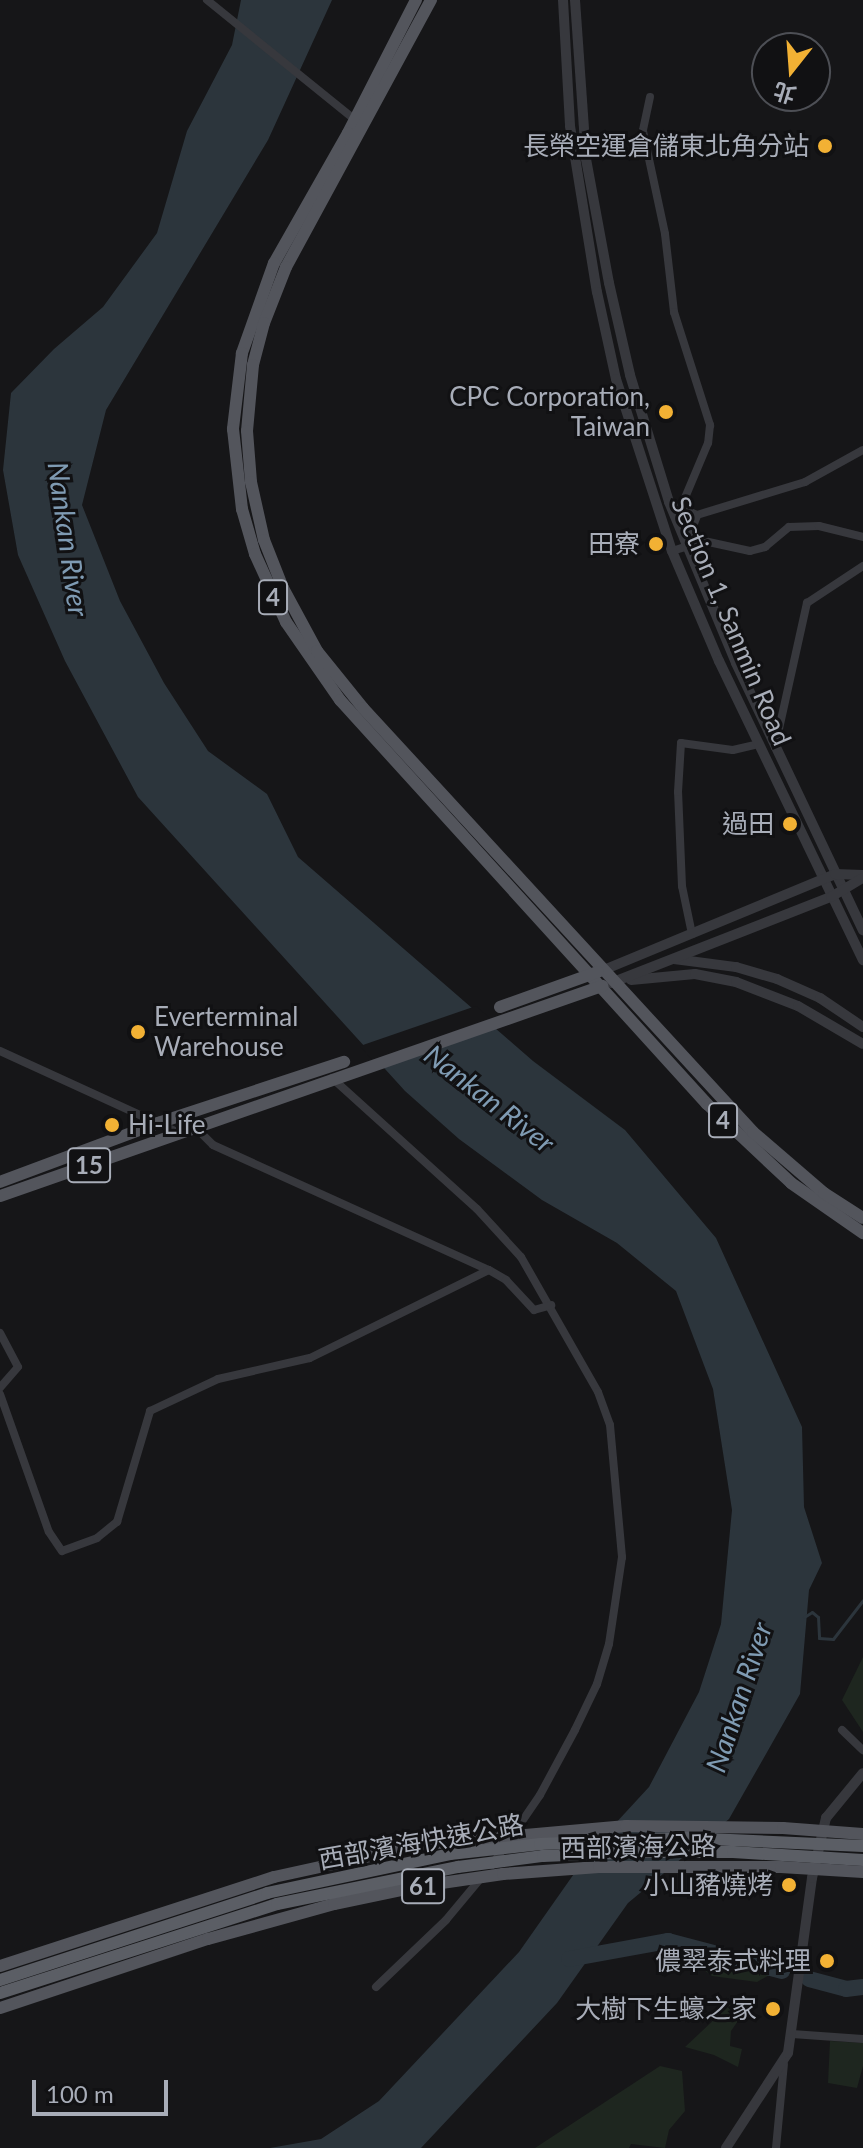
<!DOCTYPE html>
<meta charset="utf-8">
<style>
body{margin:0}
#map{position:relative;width:863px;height:2148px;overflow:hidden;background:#161618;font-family:Lato,"Noto Sans TC",sans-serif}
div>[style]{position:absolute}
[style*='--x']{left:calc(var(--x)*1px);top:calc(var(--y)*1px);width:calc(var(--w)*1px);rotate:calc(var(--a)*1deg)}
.green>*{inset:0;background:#1e261f}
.water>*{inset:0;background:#2c353c}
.pier>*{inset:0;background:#161618}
.stream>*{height:3px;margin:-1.5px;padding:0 1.5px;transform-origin:1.5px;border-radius:1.5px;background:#2c353c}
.river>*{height:16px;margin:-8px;padding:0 8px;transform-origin:8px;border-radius:8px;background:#2c353c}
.minor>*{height:8px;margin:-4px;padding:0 4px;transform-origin:4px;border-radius:4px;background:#37383d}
.tertiary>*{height:10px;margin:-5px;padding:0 5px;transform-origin:5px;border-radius:5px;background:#37383d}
.primary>*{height:12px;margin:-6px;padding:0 6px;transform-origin:6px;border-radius:6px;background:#53555c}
.primary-bridge>*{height:12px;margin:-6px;padding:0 6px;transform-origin:6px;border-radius:6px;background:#53555c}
.trunk-bridge>*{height:12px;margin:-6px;padding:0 6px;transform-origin:6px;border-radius:6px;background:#5b5e65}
.dots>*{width:22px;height:22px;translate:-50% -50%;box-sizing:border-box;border:4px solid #111113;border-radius:50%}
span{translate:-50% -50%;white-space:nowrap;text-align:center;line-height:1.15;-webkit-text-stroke:6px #111113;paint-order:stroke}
.shield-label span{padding:2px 6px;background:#111113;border:2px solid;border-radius:6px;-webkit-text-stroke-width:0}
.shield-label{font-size:24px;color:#a8adb8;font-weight:700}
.poi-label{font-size:26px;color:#a8adb8}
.right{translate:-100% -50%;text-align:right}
.left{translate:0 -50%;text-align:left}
.street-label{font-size:26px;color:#a8adb8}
.water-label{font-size:28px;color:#7f9bb3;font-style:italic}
.north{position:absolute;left:751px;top:32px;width:80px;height:80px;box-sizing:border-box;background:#111113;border:2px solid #4d4f55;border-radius:50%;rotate:197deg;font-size:22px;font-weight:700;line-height:32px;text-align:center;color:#a8adb8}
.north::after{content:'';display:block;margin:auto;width:28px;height:36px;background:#f2b134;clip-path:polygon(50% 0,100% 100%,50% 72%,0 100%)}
.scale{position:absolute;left:32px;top:2080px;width:136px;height:36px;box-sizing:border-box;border:4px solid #a8adb8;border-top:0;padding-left:10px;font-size:24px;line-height:28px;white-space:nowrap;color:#a8adb8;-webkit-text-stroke:6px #111113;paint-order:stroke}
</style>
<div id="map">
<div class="green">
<div style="clip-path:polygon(863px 1657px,863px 1732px,842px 1700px)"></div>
<div style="clip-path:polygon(691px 1951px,771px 1974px,757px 1982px,712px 1976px,688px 1958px)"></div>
<div style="clip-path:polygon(755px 1996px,731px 2031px,730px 2046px,742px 2049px,738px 2067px,714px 2055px,685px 2047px,735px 2000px)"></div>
<div style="clip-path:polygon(830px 2041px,863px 2043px,863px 2066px,857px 2088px,828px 2083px)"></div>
<div style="clip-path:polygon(660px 2066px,682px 2071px,685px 2111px,669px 2130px,665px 2148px,631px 2144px,629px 2148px,535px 2148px)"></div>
</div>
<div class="water">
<div style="clip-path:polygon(241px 0,332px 0,268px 140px,106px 410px,82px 505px,120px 601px,164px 683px,208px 751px,267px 794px,298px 857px,533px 1061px,625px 1130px,716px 1238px,802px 1427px,804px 1507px,822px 1563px,809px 1590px,800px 1694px,729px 1819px,628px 1903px,557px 2003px,421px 2148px,270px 2148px,321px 2139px,379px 2101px,519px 1952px,590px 1851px,649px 1787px,699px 1692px,721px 1624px,732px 1510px,713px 1389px,676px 1291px,617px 1243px,542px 1200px,459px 1139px,405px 1091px,138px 797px,65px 661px,18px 555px,3px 470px,11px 393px,54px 349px,103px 307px,157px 233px,187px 131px,232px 45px)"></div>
</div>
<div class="pier">
<div style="clip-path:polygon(476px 1006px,500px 1027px,380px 1069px,360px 1046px)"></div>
</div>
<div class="stream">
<div style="--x:804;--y:1617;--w:9;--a:-32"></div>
<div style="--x:812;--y:1612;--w:8;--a:40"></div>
<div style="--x:818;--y:1617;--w:21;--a:87"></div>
<div style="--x:819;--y:1638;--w:14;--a:4"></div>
<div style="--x:833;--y:1639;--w:49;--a:-52.4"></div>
</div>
<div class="river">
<div style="--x:569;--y:1959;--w:101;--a:-10.3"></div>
<div style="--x:668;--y:1941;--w:118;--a:14.7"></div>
<div style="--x:809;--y:1979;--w:38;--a:15"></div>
<div style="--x:846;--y:1989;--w:17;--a:-7"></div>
</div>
<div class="minor">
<div style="--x:207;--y:0;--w:191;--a:39"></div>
<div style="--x:650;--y:97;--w:35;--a:102"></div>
<div style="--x:643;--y:131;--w:105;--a:77.9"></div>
<div style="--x:665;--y:234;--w:79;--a:83.4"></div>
<div style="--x:674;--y:312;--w:119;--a:72.3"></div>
<div style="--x:710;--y:425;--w:18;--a:96"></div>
<div style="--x:708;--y:443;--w:82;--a:112.8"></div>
<div style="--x:679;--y:507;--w:20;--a:24"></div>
<div style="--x:697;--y:515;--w:113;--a:-17"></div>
<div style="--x:805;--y:482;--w:66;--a:-28.9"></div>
<div style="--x:685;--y:547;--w:20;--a:-18"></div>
<div style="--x:704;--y:541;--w:47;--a:12.3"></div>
<div style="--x:750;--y:551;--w:16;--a:-15"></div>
<div style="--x:765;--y:547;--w:31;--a:-40"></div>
<div style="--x:789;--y:527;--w:30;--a:-2"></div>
<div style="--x:819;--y:526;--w:45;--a:14"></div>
<div style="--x:672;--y:551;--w:14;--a:-17"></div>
<div style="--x:685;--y:547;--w:34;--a:-69"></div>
<div style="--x:775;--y:747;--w:148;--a:-77.5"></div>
<div style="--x:807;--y:603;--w:67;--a:-33.5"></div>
<div style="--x:692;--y:934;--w:49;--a:-101.8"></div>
<div style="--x:682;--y:886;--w:94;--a:-92.4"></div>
<div style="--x:678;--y:792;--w:49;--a:-86.5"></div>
<div style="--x:681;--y:743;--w:52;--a:7.7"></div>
<div style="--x:733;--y:750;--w:26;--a:-13"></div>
<div style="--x:0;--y:1051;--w:197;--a:24.6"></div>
<div style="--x:332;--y:1078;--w:195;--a:42.1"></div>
<div style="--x:477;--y:1209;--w:65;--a:47.5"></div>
<div style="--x:521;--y:1257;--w:155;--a:60.3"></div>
<div style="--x:598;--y:1392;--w:35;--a:70"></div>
<div style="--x:610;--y:1425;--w:133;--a:84.8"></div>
<div style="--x:622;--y:1557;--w:88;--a:98.5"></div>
<div style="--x:609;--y:1644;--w:42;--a:106.7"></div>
<div style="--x:597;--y:1684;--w:51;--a:115.6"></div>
<div style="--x:575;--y:1730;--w:74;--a:118.3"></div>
<div style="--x:540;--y:1795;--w:85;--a:124.4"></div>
<div style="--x:195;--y:1127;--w:25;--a:45"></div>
<div style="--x:213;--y:1145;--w:303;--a:24.4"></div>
<div style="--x:489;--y:1270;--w:20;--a:30"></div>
<div style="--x:506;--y:1280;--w:41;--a:47"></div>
<div style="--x:534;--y:1310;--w:18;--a:-16"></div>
<div style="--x:0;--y:1333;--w:38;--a:62"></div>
<div style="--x:18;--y:1367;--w:28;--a:131"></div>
<div style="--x:0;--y:1394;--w:146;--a:70.5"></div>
<div style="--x:49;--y:1532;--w:23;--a:56"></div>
<div style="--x:62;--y:1551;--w:37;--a:-20"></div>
<div style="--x:97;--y:1538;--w:26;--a:-39"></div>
<div style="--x:117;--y:1522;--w:116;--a:-73.4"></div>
<div style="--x:150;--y:1411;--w:75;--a:-25.2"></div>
<div style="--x:218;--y:1379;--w:94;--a:-12.9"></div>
<div style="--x:310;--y:1358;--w:199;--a:-26.2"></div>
<div style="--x:842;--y:1730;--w:29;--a:44"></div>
<div style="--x:376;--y:1987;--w:97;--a:-43.7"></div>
<div style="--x:446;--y:1920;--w:55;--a:-50.2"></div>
<div style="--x:792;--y:2034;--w:71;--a:4"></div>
<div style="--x:776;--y:2148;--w:84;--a:-84.6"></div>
</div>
<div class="tertiary">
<div style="--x:563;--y:0;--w:126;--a:86.8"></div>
<div style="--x:570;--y:126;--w:168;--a:80.8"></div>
<div style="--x:597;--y:292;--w:89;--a:77.7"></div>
<div style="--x:616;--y:379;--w:181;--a:72"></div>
<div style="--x:672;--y:551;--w:120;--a:66.9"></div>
<div style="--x:719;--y:661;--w:332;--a:64.3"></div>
<div style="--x:575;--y:0;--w:159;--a:86"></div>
<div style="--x:586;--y:159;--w:126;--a:79.5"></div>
<div style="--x:609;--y:283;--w:94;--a:77.1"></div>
<div style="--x:630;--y:375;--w:133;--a:72.9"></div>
<div style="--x:669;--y:502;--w:174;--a:67.4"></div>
<div style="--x:736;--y:663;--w:296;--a:64.6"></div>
<div style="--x:674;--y:959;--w:63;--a:7.4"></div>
<div style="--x:736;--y:967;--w:43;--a:16.3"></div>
<div style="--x:777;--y:979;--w:47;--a:23.8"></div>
<div style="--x:820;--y:998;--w:52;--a:34"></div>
<div style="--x:606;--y:969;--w:248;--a:-22.5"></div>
<div style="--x:835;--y:874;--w:28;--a:2"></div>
<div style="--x:631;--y:980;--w:64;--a:-5.4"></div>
<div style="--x:695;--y:974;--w:42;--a:11"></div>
<div style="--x:736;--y:982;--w:66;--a:21.2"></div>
<div style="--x:798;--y:1006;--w:75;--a:30.3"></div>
<div style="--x:611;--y:983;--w:236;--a:-21.4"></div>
<div style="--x:831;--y:897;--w:37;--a:-31"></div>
<div style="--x:726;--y:2148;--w:113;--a:-56.9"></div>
<div style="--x:788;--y:2053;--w:177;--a:-82.2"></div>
<div style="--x:812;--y:1878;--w:62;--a:-76.9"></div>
<div style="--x:826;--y:1818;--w:58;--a:-50.6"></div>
</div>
<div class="primary">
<div style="--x:416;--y:0;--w:149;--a:117.1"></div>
<div style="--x:348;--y:133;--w:150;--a:119.6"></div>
<div style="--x:274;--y:263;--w:96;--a:109.6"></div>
<div style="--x:242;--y:353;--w:77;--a:96.8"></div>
<div style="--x:233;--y:429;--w:81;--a:83.6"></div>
<div style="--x:242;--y:509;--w:47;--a:73.9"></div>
<div style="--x:255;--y:554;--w:75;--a:65.5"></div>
<div style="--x:286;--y:622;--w:95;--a:55.3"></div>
<div style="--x:340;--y:700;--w:546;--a:47.75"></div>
<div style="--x:707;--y:1104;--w:115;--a:43.2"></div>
<div style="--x:791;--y:1183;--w:88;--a:34.8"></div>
<div style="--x:431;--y:0;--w:304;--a:118.5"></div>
<div style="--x:286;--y:267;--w:60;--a:111.4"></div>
<div style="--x:264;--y:323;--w:43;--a:104.7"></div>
<div style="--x:253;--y:365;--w:66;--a:95.2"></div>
<div style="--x:247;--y:431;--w:51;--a:85.5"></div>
<div style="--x:251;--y:482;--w:59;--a:77.4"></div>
<div style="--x:264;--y:540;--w:52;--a:68.4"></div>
<div style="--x:283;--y:588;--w:72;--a:61.6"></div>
<div style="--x:317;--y:651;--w:73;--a:51.1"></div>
<div style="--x:363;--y:708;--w:576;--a:47.39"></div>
<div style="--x:753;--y:1132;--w:94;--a:40.7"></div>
<div style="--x:824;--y:1193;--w:46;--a:32.7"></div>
<div style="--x:500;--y:1007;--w:104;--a:-19.7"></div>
<div style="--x:0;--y:1182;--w:169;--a:-20.5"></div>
<div style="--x:158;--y:1123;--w:196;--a:-18.2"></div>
<div style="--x:0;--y:1196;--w:638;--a:-19.23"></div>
</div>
<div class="primary-bridge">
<div style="--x:0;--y:1966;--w:288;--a:-18"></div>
<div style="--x:274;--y:1877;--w:155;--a:-12.3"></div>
<div style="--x:425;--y:1844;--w:202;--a:-5.1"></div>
<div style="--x:626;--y:1826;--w:157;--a:0.7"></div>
<div style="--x:783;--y:1828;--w:80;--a:4.3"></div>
<div style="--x:0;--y:2008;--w:219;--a:-18.4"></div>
<div style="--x:208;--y:1939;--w:131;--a:-15.5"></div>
<div style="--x:334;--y:1904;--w:89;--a:-11.7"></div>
<div style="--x:421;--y:1886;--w:83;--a:-8.3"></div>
<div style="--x:503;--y:1874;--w:96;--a:-4.2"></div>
<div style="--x:599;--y:1867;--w:182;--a:0"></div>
<div style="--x:781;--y:1867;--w:82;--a:3.5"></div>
</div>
<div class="trunk-bridge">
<div style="--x:0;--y:1980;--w:281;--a:-18"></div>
<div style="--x:267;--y:1893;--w:187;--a:-12"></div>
<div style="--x:450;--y:1854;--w:91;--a:-6.3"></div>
<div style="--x:540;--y:1844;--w:146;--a:-2.4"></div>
<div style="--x:686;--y:1838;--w:177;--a:2.6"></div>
<div style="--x:0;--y:1993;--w:291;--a:-17.8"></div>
<div style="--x:277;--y:1904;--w:185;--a:-11.6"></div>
<div style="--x:458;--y:1867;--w:86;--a:-7.4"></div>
<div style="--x:543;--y:1856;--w:96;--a:-2.4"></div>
<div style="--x:639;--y:1852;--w:94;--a:0"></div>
<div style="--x:733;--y:1852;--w:130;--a:3.5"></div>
</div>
<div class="dots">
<div style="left:825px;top:146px;background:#f2b134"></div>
<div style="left:666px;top:412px;background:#f2b134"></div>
<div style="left:656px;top:544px;background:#f2b134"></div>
<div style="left:790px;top:824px;background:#f2b134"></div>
<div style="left:138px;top:1032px;background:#f2b134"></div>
<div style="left:112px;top:1125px;background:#f2b134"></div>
<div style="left:789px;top:1885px;background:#f2b134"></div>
<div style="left:827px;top:1961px;background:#f2b134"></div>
<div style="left:773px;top:2009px;background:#f2b134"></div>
</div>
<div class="shield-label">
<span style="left:273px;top:597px">4</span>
<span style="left:723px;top:1120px">4</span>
<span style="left:89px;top:1165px">15</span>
<span style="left:423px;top:1886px">61</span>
</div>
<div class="poi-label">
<span class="right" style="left:809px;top:146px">長榮空運倉儲東北角分站</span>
<span class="right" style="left:650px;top:412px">CPC Corporation,<br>Taiwan</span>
<span class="right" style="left:640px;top:544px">田寮</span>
<span class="right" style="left:774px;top:824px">過田</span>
<span class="left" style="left:154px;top:1032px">Everterminal<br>Warehouse</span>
<span class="left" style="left:128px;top:1125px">Hi-Life</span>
<span class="right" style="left:773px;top:1885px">小山豬燒烤</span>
<span class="right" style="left:811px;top:1961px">儂翠泰式料理</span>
<span class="right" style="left:757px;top:2009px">大樹下生蠔之家</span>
</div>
<div class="street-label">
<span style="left:731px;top:621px;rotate:67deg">Section 1, Sanmin Road</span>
<span style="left:421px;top:1842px;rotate:-10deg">西部濱海快速公路</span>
<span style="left:638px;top:1847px;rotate:-1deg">西部濱海公路</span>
</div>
<div class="water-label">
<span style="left:69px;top:539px;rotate:82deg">Nankan River</span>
<span style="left:490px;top:1098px;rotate:38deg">Nankan River</span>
<span style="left:738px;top:1697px;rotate:-72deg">Nankan River</span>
</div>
<div class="north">北</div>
<div class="scale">100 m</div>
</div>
